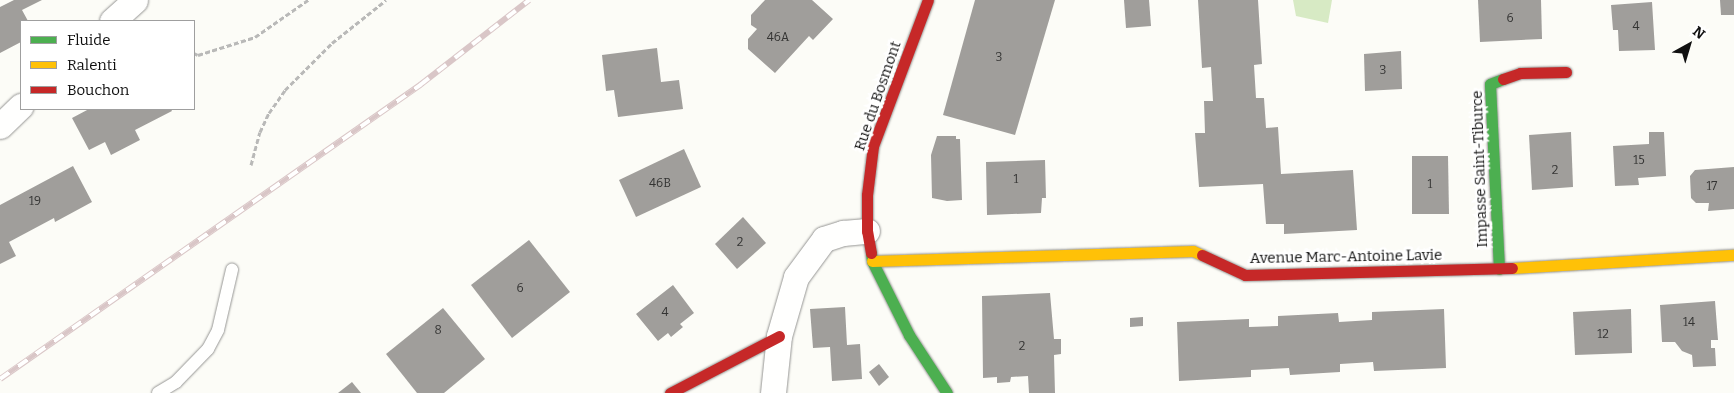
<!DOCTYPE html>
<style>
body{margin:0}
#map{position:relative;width:1734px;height:393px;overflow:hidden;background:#fcfcf7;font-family:Bitter,serif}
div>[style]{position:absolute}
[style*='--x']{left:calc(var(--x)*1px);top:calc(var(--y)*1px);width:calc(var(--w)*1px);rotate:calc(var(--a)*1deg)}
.forest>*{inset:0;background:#d7eac4}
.building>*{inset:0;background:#a09e9b}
.path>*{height:3px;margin-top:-1.5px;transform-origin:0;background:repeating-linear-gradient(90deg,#b9b9b8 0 5px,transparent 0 7.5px)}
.roads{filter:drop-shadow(0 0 1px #969694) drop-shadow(0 0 1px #969694)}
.lane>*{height:12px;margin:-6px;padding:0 6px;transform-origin:6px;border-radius:6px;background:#fffffe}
.street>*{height:25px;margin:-12.5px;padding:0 12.5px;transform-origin:12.5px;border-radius:12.5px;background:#fffffe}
.fast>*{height:11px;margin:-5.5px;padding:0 5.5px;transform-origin:5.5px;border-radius:5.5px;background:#4caf50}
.slow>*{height:11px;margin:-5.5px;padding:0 5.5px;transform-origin:5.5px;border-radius:5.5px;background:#ffc107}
.jam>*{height:11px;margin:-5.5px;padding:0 5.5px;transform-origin:5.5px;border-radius:5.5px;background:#c62828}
.rail>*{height:5.5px;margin-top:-2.75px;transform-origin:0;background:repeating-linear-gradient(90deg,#fff 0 11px,#d9c6c7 0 22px);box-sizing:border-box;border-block:1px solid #d9c6c7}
span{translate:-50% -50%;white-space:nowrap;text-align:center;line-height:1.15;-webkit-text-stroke:5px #fff;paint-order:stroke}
.number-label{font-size:12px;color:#343433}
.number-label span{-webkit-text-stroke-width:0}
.street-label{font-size:15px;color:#101010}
.legend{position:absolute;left:20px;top:20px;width:175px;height:90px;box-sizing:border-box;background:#fff;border:1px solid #9f9f9f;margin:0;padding:6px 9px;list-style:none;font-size:15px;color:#101010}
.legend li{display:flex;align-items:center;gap:10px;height:25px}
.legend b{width:25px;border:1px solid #9f9f9f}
.north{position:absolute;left:1664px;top:20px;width:50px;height:50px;-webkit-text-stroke:4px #fff;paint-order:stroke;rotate:39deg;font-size:14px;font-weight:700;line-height:20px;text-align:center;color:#101010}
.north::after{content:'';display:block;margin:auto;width:18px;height:22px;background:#101010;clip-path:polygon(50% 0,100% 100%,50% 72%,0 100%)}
</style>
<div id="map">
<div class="forest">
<div style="clip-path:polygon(1293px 0,1332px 0,1328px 23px,1296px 16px)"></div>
</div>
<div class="building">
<div style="clip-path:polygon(14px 0,42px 0,22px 10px,28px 21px,21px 21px,21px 42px,0 53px,0 7px)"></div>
<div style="clip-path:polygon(765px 0,812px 0,833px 19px,813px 40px,809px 36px,775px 73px,748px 49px,748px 39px,757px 29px,751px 25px,751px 15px)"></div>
<div style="clip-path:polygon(975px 0,1055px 0,1015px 135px,943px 115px)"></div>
<div style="clip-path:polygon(1124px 0,1149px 0,1151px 26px,1126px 28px)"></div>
<div style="clip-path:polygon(1198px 0,1258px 0,1262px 64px,1254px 65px,1256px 98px,1264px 98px,1266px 128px,1278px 127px,1281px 174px,1353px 170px,1357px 230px,1284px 234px,1284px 224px,1266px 224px,1263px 184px,1199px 187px,1195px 133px,1205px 133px,1204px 101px,1213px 101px,1211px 67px,1202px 68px)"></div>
<div style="clip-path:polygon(1478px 0,1541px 0,1542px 39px,1480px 42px)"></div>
<div style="clip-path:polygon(1720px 0,1734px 0,1734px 15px,1721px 15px)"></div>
<div style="clip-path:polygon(1652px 2px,1655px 50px,1619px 51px,1618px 30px,1613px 30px,1611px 5px)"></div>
<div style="clip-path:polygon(657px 48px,661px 82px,679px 80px,683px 109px,618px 117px,614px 90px,606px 91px,602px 55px)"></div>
<div style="clip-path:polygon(1401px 51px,1402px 89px,1365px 91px,1364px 54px)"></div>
<div style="clip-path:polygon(89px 109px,171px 109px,172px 111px,135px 130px,140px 140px,111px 155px,105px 142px,89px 150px,72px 118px)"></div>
<div style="clip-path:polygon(1571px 132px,1573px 187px,1532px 190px,1529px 135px)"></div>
<div style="clip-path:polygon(1649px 132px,1664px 132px,1666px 176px,1638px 178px,1639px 185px,1615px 186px,1613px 146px,1649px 144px)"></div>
<div style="clip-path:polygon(937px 136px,956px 136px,956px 139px,960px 139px,962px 200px,947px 201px,932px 198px,931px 155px)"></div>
<div style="clip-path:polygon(684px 149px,701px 187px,636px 217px,619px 180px)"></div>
<div style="clip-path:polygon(1412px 156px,1448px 156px,1449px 214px,1412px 214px)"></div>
<div style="clip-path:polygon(1045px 160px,1046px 198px,1042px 198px,1041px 213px,987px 215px,986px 162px)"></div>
<div style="clip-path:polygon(73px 166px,92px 202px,55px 222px,54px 218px,9px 242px,16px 256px,0 264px,0 205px)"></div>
<div style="clip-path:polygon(1734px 167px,1734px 209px,1708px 211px,1709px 203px,1696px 203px,1691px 198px,1690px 176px,1695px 170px)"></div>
<div style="clip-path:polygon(743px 217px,766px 243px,737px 269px,715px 244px)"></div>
<div style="clip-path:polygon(529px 240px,570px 292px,512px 338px,471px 285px)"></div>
<div style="clip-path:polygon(673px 285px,694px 313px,680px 324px,683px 327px,671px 337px,668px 333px,658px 341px,636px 314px)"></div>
<div style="clip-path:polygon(1050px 293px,1054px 339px,1061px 339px,1061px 354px,1054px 355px,1055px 393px,1029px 393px,1028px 376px,1011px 377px,1010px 382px,997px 383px,997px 377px,983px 378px,982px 296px)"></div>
<div style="clip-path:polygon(1715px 301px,1718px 340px,1711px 340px,1711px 348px,1715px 348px,1716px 366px,1693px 367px,1692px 355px,1682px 351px,1675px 342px,1662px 342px,1660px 305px)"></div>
<div style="clip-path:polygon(845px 307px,847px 345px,860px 344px,862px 379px,832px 381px,830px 347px,813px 348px,810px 309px)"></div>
<div style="clip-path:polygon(443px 308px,485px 359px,444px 393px,417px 393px,386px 354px)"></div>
<div style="clip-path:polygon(1444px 309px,1446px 368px,1374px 371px,1373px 362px,1340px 364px,1340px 372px,1290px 375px,1289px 368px,1251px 370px,1251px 377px,1179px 381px,1177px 322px,1249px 319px,1249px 327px,1278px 326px,1278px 316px,1338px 313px,1339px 322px,1372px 320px,1372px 312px)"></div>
<div style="clip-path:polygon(1631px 309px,1632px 353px,1575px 355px,1573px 312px)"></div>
<div style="clip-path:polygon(1143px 317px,1143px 326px,1130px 327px,1130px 318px)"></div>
<div style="clip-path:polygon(879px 364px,889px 377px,879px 386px,869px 372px)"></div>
<div style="clip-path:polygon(352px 382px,361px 393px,338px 393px)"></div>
</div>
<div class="path">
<div style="--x:194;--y:53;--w:4;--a:27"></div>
<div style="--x:198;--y:55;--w:60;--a:-17.5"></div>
<div style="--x:255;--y:37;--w:65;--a:-34.9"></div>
<div style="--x:251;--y:165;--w:34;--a:-75"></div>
<div style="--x:260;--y:132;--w:21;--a:-65"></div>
<div style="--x:269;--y:113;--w:28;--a:-55"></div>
<div style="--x:285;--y:90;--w:66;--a:-45"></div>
<div style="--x:332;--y:43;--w:69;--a:-38.5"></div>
</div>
<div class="roads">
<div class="lane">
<div style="--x:158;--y:393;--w:21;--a:-31"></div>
<div style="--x:176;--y:382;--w:46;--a:-45.9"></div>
<div style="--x:208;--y:349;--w:21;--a:-62"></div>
<div style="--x:218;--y:330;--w:62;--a:-76.9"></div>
</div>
<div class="street">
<div style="--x:112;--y:21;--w:31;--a:-42"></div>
<div style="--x:0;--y:126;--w:29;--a:-44"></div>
<div style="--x:773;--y:393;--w:57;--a:-84"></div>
<div style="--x:779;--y:336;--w:61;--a:-73.9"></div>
<div style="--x:796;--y:277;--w:47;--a:-53.6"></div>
<div style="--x:824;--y:239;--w:20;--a:-18"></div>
<div style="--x:843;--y:233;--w:24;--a:-5"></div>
</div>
<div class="fast">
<div style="--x:871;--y:253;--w:8;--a:83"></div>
<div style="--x:872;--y:261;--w:83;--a:63.4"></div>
<div style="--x:909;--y:335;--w:69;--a:56.8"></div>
<div style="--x:1499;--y:269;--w:185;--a:-92.8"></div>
<div style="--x:1490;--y:84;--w:14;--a:-21"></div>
</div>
<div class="slow">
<div style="--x:872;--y:261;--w:321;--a:-1.8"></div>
<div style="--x:1193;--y:251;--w:10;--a:24"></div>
<div style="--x:1512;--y:268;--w:222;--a:-3.4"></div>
</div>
<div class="jam">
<div style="--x:1503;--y:79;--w:18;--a:-19"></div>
<div style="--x:1520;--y:73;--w:46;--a:-1.2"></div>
<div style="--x:871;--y:253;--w:22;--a:-100"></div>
<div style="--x:867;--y:231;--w:36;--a:-90"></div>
<div style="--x:867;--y:195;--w:49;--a:-83"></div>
<div style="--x:873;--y:146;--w:156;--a:-69.4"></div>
<div style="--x:1202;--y:255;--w:47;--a:24.9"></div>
<div style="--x:1245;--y:275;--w:267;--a:-1.5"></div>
<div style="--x:670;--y:393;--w:123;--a:-27.6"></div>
</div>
</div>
<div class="rail">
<div style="--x:0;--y:379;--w:513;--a:-34.99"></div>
<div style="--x:420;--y:85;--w:138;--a:-37.9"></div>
</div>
<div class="number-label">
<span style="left:1510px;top:19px">6</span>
<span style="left:1636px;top:27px">4</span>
<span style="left:778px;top:38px">46A</span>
<span style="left:999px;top:58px">3</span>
<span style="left:1383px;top:71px">3</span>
<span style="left:1639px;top:161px">15</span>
<span style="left:1555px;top:171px">2</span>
<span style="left:1016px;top:180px">1</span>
<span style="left:660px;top:184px">46B</span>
<span style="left:1430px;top:185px">1</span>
<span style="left:1712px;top:187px">17</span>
<span style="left:35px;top:202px">19</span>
<span style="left:740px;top:243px">2</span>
<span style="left:520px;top:289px">6</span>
<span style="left:665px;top:313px">4</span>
<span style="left:1689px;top:323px">14</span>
<span style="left:438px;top:331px">8</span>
<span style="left:1603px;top:335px">12</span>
<span style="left:1022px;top:347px">2</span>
</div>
<div class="street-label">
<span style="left:878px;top:96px;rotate:-71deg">Rue du Bosmont</span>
<span style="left:1480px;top:169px;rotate:-92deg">Impasse Saint-Tiburce</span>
<span style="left:1346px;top:257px;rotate:-1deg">Avenue Marc-Antoine Lavie</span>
</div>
<ul class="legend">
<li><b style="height:6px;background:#4caf50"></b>Fluide</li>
<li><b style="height:6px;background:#ffc107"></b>Ralenti</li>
<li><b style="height:6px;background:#c62828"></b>Bouchon</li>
</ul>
<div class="north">N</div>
</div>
